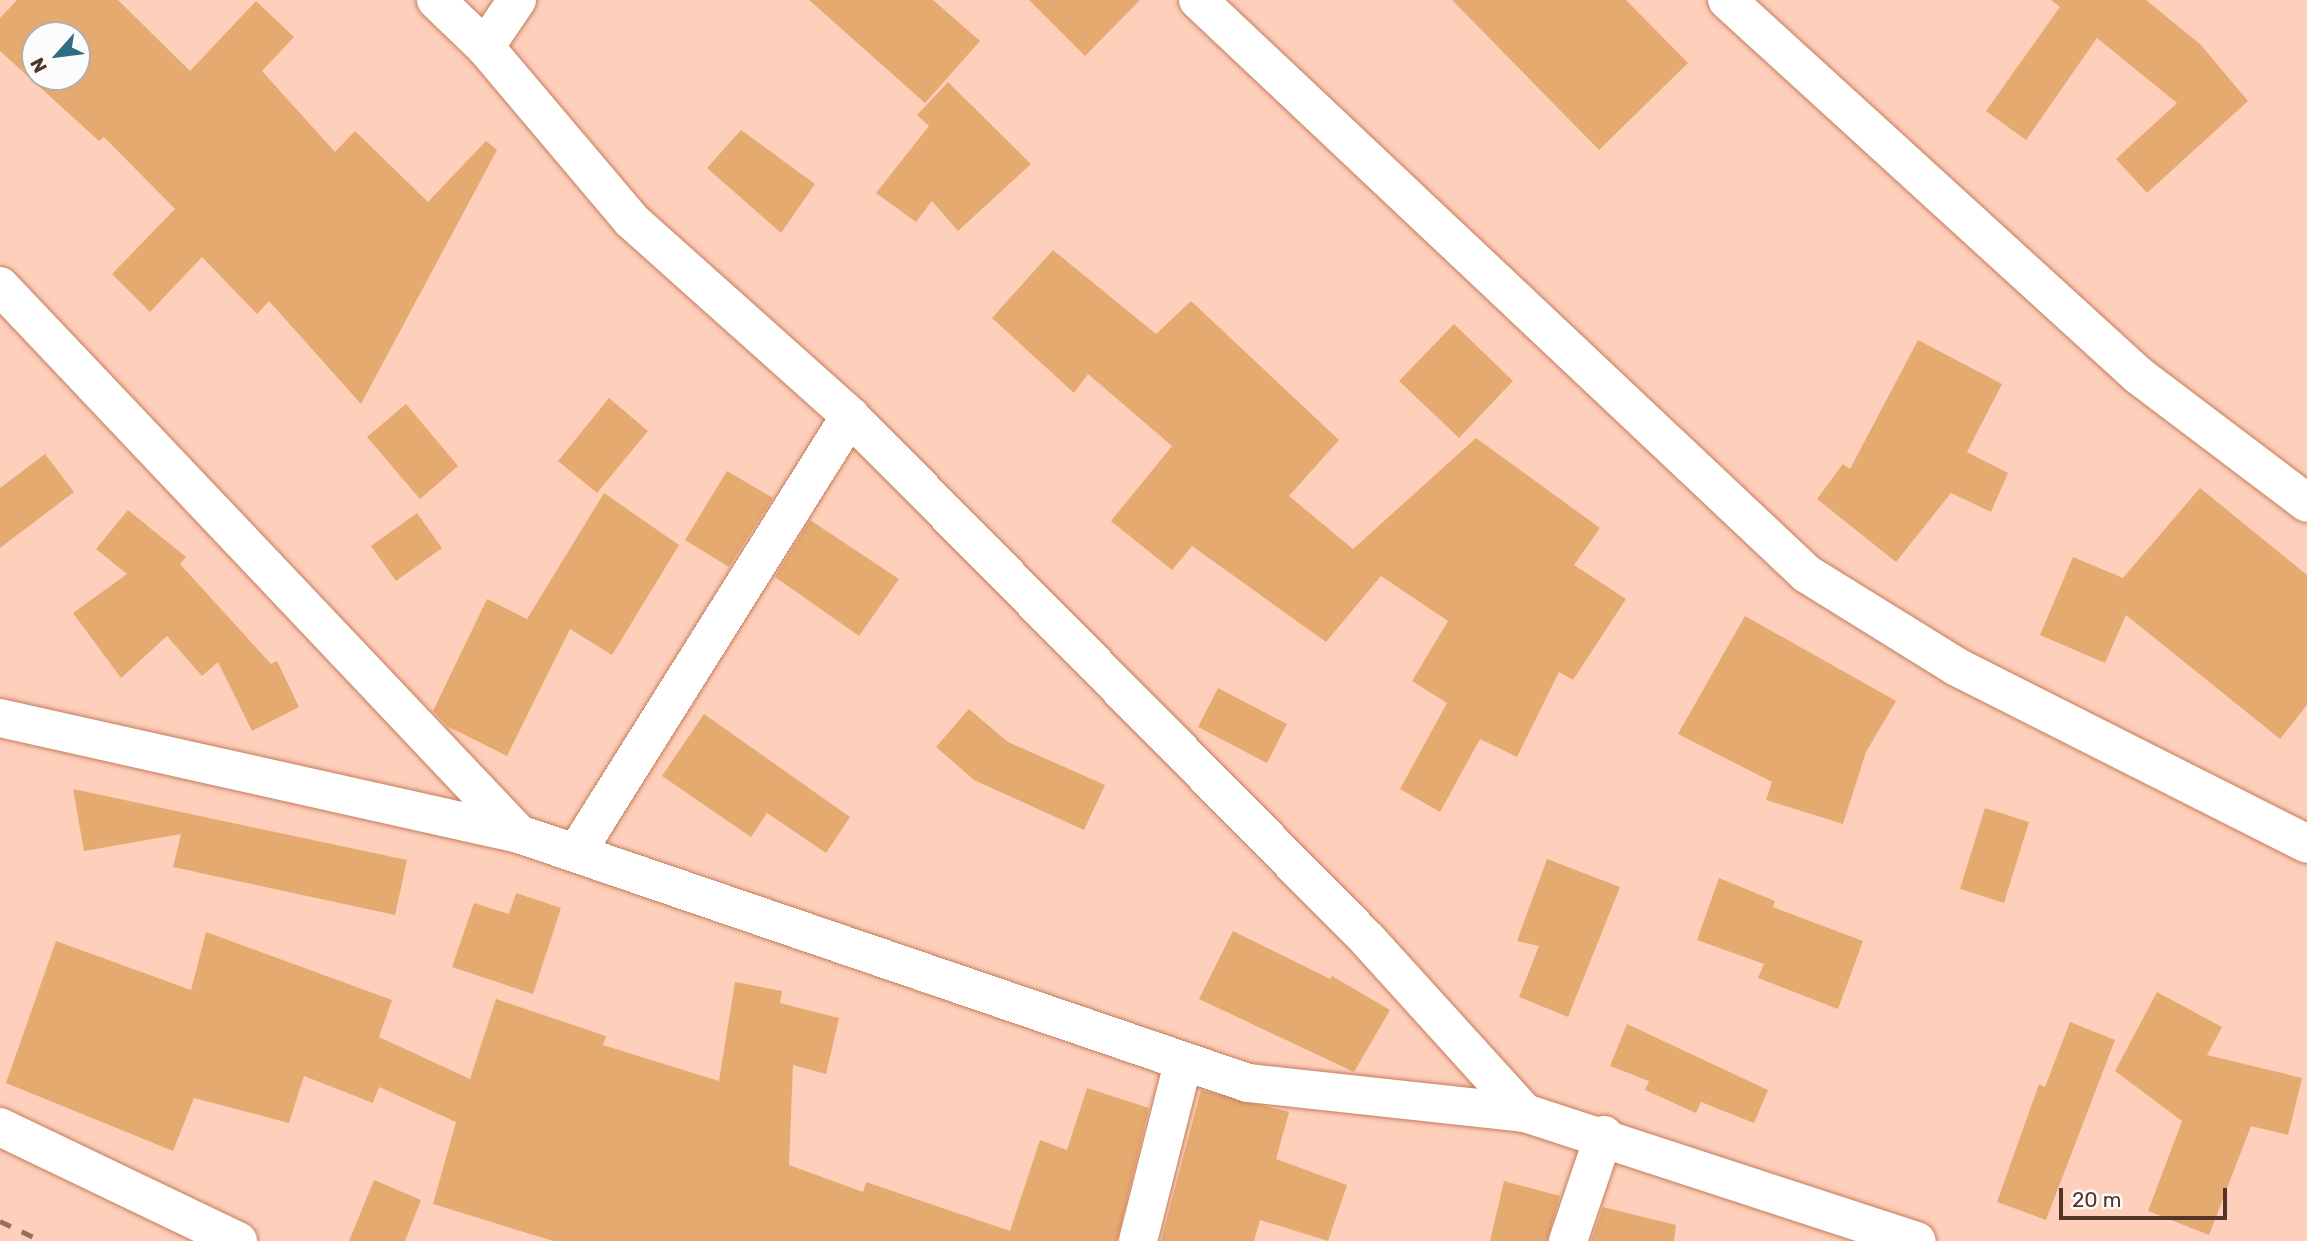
<!DOCTYPE html>
<style>
body{margin:0}
#map{position:relative;width:2307px;height:1241px;overflow:hidden;background:#fecfba;font-family:Rubik,sans-serif}
div>[style]{position:absolute}
[style*='--x']{left:calc(var(--x)*1px);top:calc(var(--y)*1px);width:calc(var(--w)*1px);rotate:calc(var(--a)*1deg)}
.building>*{inset:0;background:#e5aa70}
.roads{filter:drop-shadow(0 0 2px #c47c5a) drop-shadow(0 0 2px #c47c5a)}
.minor>*{height:38px;margin:-19px;padding:0 19px;transform-origin:19px;border-radius:19px;background:#fff}
.rail>*{height:5px;margin-top:-2.5px;transform-origin:0;background:repeating-linear-gradient(90deg,#95705f 0 12px,transparent 0 24px)}
span{translate:-50% -50%;white-space:nowrap;text-align:center;line-height:1.15;-webkit-text-stroke:5px #fcfcfc;paint-order:stroke}
.north{position:absolute;left:21px;top:21px;width:70px;height:70px;box-sizing:border-box;background:#fcfcfc;border:2px solid #b8aca6;border-radius:50%;rotate:242deg;font-size:19px;font-weight:700;line-height:28px;text-align:center;color:#533426}
.north::after{content:'';display:block;margin:auto;width:24px;height:32px;background:#306d83;clip-path:polygon(50% 0,100% 100%,50% 72%,0 100%)}
.scale{position:absolute;left:2059px;top:1188px;width:168px;height:32px;box-sizing:border-box;border:4px solid #533426;border-top:0;padding-left:9px;font-size:21px;line-height:24px;white-space:nowrap;color:#533426;-webkit-text-stroke:5px #fcfcfc;paint-order:stroke}
</style>
<div id="map">
<div class="building">
<div style="clip-path:polygon(evenodd,17px 0,118px 0,190px 71px,256px 1px,294px 37px,262px 71px,335px 152px,355px 131px,428px 202px,486px 141px,497px 150px,361px 404px,269px 301px,257px 314px,202px 257px,150px 312px,112px 274px,175px 209px,104px 137px,99px 141px,0 51px,0 18px,17px 0,35px 35px,77px 35px,77px 77px,35px 77px,35px 35px)"></div>
<div style="clip-path:polygon(809px 0,933px 0,980px 41px,925px 103px)"></div>
<div style="clip-path:polygon(1029px 0,1140px 0,1085px 56px)"></div>
<div style="clip-path:polygon(1452px 0,1626px 0,1688px 63px,1599px 150px)"></div>
<div style="clip-path:polygon(2051px 0,2146px 0,2200px 44px,2248px 101px,2147px 193px,2116px 159px,2177px 103px,2097px 38px,2026px 140px,1986px 111px,2060px 7px)"></div>
<div style="clip-path:polygon(948px 82px,1031px 164px,958px 231px,932px 201px,916px 222px,876px 193px,929px 126px,917px 115px)"></div>
<div style="clip-path:polygon(741px 130px,815px 184px,781px 233px,707px 168px)"></div>
<div style="clip-path:polygon(1053px 250px,1156px 334px,1191px 301px,1339px 440px,1289px 496px,1353px 549px,1476px 438px,1600px 528px,1574px 565px,1626px 599px,1573px 680px,1559px 672px,1517px 757px,1480px 739px,1440px 812px,1400px 789px,1447px 703px,1412px 681px,1448px 621px,1381px 576px,1326px 642px,1192px 546px,1172px 570px,1111px 521px,1172px 446px,1088px 374px,1074px 393px,992px 318px)"></div>
<div style="clip-path:polygon(1454px 324px,1513px 381px,1459px 438px,1399px 381px)"></div>
<div style="clip-path:polygon(1918px 340px,2002px 384px,1967px 452px,2008px 473px,1991px 512px,1951px 493px,1896px 562px,1817px 499px,1843px 464px,1850px 469px)"></div>
<div style="clip-path:polygon(609px 398px,648px 431px,597px 493px,558px 461px)"></div>
<div style="clip-path:polygon(406px 404px,458px 466px,420px 499px,367px 437px)"></div>
<div style="clip-path:polygon(45px 454px,74px 492px,0 548px,0 488px)"></div>
<div style="clip-path:polygon(727px 471px,773px 498px,729px 567px,685px 540px)"></div>
<div style="clip-path:polygon(2200px 488px,2307px 575px,2307px 705px,2280px 739px,2126px 615px,2105px 663px,2040px 635px,2073px 557px,2123px 578px)"></div>
<div style="clip-path:polygon(604px 493px,679px 545px,612px 655px,570px 629px,507px 756px,447px 726px,433px 711px,487px 599px,527px 619px)"></div>
<div style="clip-path:polygon(128px 510px,186px 557px,180px 564px,271px 664px,277px 661px,299px 707px,252px 731px,218px 662px,202px 676px,167px 636px,121px 678px,73px 613px,127px 574px,96px 549px)"></div>
<div style="clip-path:polygon(417px 513px,442px 548px,396px 581px,371px 546px)"></div>
<div style="clip-path:polygon(810px 520px,899px 579px,859px 636px,775px 577px)"></div>
<div style="clip-path:polygon(1745px 616px,1896px 701px,1866px 752px,1843px 824px,1766px 800px,1772px 782px,1678px 734px)"></div>
<div style="clip-path:polygon(1218px 688px,1287px 724px,1267px 763px,1198px 727px)"></div>
<div style="clip-path:polygon(969px 709px,1008px 742px,1105px 785px,1084px 830px,974px 780px,936px 747px)"></div>
<div style="clip-path:polygon(704px 714px,850px 817px,826px 853px,767px 813px,751px 837px,662px 776px)"></div>
<div style="clip-path:polygon(73px 789px,407px 860px,395px 915px,173px 867px,181px 834px,84px 851px)"></div>
<div style="clip-path:polygon(1985px 808px,2029px 822px,2004px 903px,1960px 889px)"></div>
<div style="clip-path:polygon(1547px 859px,1620px 887px,1568px 1017px,1519px 997px,1539px 946px,1517px 941px)"></div>
<div style="clip-path:polygon(1719px 878px,1775px 901px,1773px 907px,1863px 941px,1838px 1009px,1758px 978px,1764px 964px,1697px 940px)"></div>
<div style="clip-path:polygon(516px 893px,561px 908px,533px 994px,452px 967px,474px 903px,509px 914px)"></div>
<div style="clip-path:polygon(1233px 931px,1330px 979px,1332px 976px,1390px 1010px,1354px 1072px,1199px 999px)"></div>
<div style="clip-path:polygon(206px 932px,392px 1000px,379px 1037px,470px 1079px,496px 999px,606px 1036px,603px 1045px,719px 1081px,735px 982px,782px 991px,780px 1003px,839px 1018px,826px 1074px,793px 1065px,789px 1165px,863px 1192px,866px 1182px,1010px 1231px,1040px 1140px,1067px 1150px,1087px 1088px,1149px 1108px,1117px 1241px,553px 1241px,433px 1204px,456px 1122px,379px 1087px,373px 1103px,304px 1076px,289px 1123px,194px 1098px,173px 1151px,6px 1083px,56px 941px,191px 990px)"></div>
<div style="clip-path:polygon(2157px 992px,2222px 1027px,2207px 1055px,2302px 1078px,2288px 1135px,2251px 1126px,2209px 1235px,2148px 1211px,2182px 1121px,2115px 1071px)"></div>
<div style="clip-path:polygon(2070px 1022px,2115px 1040px,2046px 1220px,1997px 1202px,2039px 1084px,2045px 1087px)"></div>
<div style="clip-path:polygon(1627px 1024px,1768px 1090px,1754px 1123px,1701px 1102px,1696px 1113px,1645px 1090px,1649px 1081px,1610px 1066px)"></div>
<div style="clip-path:polygon(1201px 1090px,1289px 1112px,1276px 1159px,1347px 1185px,1328px 1241px,1260px 1220px,1254px 1241px,1161px 1241px)"></div>
<div style="clip-path:polygon(374px 1180px,421px 1200px,405px 1241px,349px 1241px)"></div>
<div style="clip-path:polygon(1504px 1181px,1560px 1196px,1547px 1241px,1490px 1241px)"></div>
<div style="clip-path:polygon(1603px 1207px,1676px 1225px,1674px 1241px,1591px 1241px)"></div>
</div>
<div class="roads">
<div class="minor">
<div style="--x:436;--y:0;--w:68;--a:43.8"></div>
<div style="--x:485;--y:47;--w:226;--a:49.8"></div>
<div style="--x:631;--y:220;--w:294;--a:41.8"></div>
<div style="--x:850;--y:416;--w:737;--a:45.33"></div>
<div style="--x:1368;--y:940;--w:234;--a:47.8"></div>
<div style="--x:1198;--y:0;--w:837;--a:43.31"></div>
<div style="--x:1807;--y:574;--w:176;--a:31.8"></div>
<div style="--x:1957;--y:667;--w:392;--a:26.8"></div>
<div style="--x:1727;--y:0;--w:556;--a:42.38"></div>
<div style="--x:2138;--y:375;--w:212;--a:37.1"></div>
<div style="--x:485;--y:47;--w:57;--a:-55.8"></div>
<div style="--x:0;--y:286;--w:755;--a:46.56"></div>
<div style="--x:0;--y:718;--w:532;--a:12.6"></div>
<div style="--x:519;--y:834;--w:770;--a:18.86"></div>
<div style="--x:1248;--y:1083;--w:279;--a:6.2"></div>
<div style="--x:1525;--y:1113;--w:412;--a:18.1"></div>
<div style="--x:576;--y:853;--w:516;--a:-57.91"></div>
<div style="--x:0;--y:1127;--w:264;--a:25.6"></div>
<div style="--x:1138;--y:1241;--w:184;--a:-75.8"></div>
<div style="--x:1568;--y:1241;--w:112;--a:-71.2"></div>
</div>
</div>
<div class="rail">
<div style="--x:0;--y:1221;--w:47;--a:25.5"></div>
</div>
<div class="north">N</div>
<div class="scale">20 m</div>
</div>
